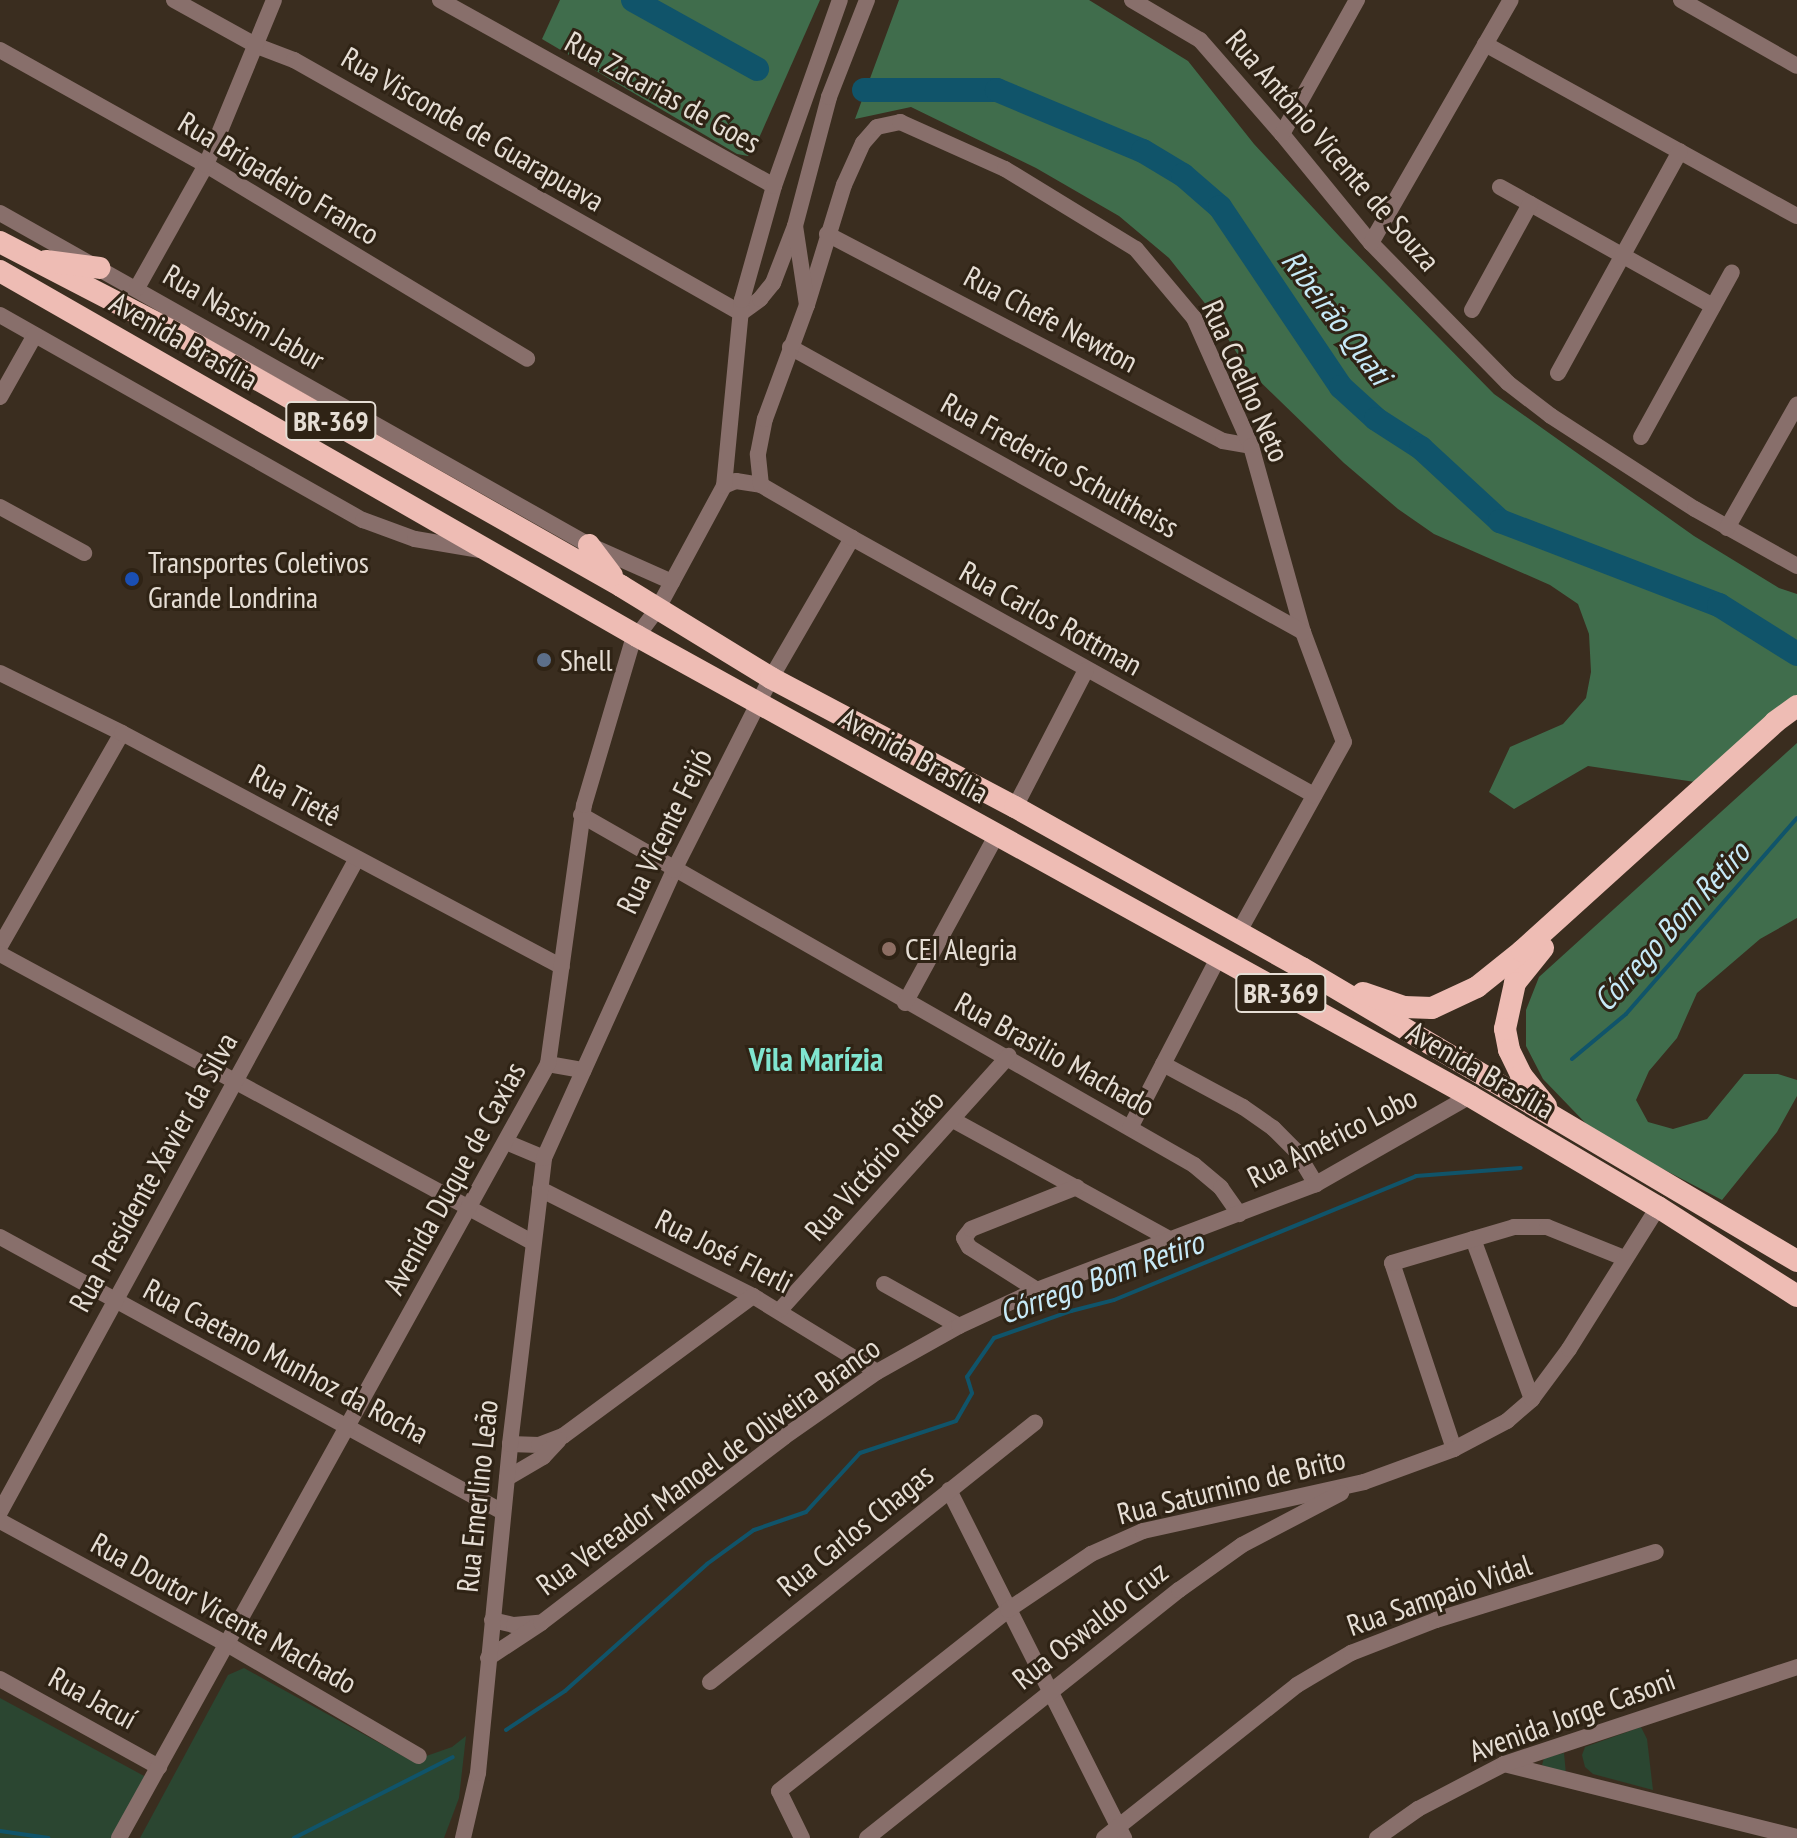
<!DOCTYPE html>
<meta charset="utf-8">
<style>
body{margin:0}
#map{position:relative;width:1797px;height:1838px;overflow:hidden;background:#3a2d1f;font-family:"PT Sans Narrow",sans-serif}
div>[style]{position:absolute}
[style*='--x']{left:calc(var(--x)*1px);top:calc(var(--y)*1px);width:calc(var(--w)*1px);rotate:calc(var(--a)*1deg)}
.green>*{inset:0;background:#2b4631}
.forest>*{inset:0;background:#406d4c}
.stream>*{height:4px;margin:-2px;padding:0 2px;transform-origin:2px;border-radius:2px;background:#10546a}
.river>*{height:24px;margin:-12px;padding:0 12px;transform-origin:12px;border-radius:12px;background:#10546a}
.minor>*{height:16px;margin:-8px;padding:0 8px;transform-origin:8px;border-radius:8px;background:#886f6b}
.tertiary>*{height:16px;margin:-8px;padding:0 8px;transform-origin:8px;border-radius:8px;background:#886f6b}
.trunk>*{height:22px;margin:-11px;padding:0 11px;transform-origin:11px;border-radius:11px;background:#eebcb4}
.dots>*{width:22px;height:22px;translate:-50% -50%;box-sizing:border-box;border:4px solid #2f2315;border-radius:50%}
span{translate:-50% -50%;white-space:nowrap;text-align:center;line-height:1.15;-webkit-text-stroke:6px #2f2315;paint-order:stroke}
.shield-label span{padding:2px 6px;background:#2f2315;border:2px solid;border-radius:6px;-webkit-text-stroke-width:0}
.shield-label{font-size:28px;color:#e6ded5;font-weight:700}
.street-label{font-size:30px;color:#e6ded5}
.poi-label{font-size:30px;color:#e6ded5}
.left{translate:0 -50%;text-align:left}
.water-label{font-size:32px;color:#c6e9f7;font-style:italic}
.neighbourhood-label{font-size:32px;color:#80e5d0;font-weight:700}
</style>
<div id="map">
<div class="green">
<div style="clip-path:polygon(244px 1668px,412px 1761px,452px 1747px,466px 1736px,459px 1798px,444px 1838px,140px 1838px,228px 1675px)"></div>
<div style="clip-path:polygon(0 1698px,146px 1777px,112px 1838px,0 1838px)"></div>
<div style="clip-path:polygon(1641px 1727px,1647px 1739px,1653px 1790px,1593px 1774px,1585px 1767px,1582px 1755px,1585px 1747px)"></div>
<div style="clip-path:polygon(1564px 1753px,1566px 1774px,1542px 1765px,1544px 1758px)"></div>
</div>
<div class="forest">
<div style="clip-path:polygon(560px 0,820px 0,755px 147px,748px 156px,737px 154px,542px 39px)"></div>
<div style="clip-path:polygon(899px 0,1089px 0,1188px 61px,1254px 144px,1340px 237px,1494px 394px,1694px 536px,1779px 588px,1797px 594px,1797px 697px,1695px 782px,1588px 766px,1514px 809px,1489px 792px,1510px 747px,1563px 724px,1586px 698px,1591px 672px,1589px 634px,1578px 604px,1550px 585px,1434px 534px,1398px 509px,1344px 463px,1246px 368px,1211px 311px,1169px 258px,1119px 216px,1036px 168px,911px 107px,855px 119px)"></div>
<div style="clip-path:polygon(1797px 743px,1797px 918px,1760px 939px,1697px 993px,1677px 1038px,1649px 1071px,1636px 1100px,1648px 1122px,1673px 1129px,1707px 1119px,1744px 1074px,1778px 1074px,1797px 1080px,1797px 1096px,1777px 1132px,1722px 1200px,1596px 1134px,1543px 1079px,1526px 1046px,1526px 1010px,1539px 977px)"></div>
</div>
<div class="stream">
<div style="--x:1572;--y:1059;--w:70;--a:-39.8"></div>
<div style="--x:1626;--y:1014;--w:260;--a:-48.9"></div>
<div style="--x:506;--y:1730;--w:71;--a:-33.5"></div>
<div style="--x:565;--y:1691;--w:191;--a:-41.8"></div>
<div style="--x:707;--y:1564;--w:58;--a:-35.9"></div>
<div style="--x:754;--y:1530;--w:55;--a:-19.1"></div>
<div style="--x:806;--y:1512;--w:80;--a:-47.5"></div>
<div style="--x:860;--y:1453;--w:101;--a:-18.4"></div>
<div style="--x:956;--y:1421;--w:32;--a:-60"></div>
<div style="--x:972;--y:1393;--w:17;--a:-107"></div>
<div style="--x:967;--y:1377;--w:47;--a:-55.3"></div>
<div style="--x:994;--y:1338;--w:82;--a:-19.3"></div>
<div style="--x:1071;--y:1311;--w:44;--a:-14.3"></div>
<div style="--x:1114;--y:1300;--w:326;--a:-22.3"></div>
<div style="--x:1416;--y:1176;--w:105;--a:-4.4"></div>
<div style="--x:0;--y:1831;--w:49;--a:8.3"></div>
<div style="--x:294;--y:1838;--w:178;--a:-27"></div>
</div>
<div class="river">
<div style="--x:633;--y:0;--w:142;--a:29.1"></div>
<div style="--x:864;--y:90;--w:133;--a:0"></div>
<div style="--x:997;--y:90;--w:158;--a:22.7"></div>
<div style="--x:1143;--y:151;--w:47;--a:31"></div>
<div style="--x:1183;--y:175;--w:49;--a:40.9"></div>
<div style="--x:1220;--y:207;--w:217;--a:56.1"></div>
<div style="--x:1341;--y:387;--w:47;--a:42.4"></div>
<div style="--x:1376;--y:419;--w:54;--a:32.8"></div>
<div style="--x:1421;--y:448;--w:108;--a:42.7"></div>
<div style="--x:1500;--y:521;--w:235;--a:21"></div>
<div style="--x:1719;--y:605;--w:92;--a:32.1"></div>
</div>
<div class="minor">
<div style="--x:174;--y:0;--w:95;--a:29"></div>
<div style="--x:257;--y:46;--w:40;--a:21"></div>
<div style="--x:294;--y:60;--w:514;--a:29.51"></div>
<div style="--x:440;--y:0;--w:382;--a:29.1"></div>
<div style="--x:1132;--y:0;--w:79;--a:30.5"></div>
<div style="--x:1200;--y:40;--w:125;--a:48.9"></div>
<div style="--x:1282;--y:134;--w:141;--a:50.8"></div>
<div style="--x:1371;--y:243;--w:196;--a:45.6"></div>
<div style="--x:1508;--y:383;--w:54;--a:37.5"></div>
<div style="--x:1551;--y:416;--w:171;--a:32.9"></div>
<div style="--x:1695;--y:509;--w:117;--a:29.2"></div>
<div style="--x:1681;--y:0;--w:133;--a:29.6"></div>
<div style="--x:1485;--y:44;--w:356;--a:28.9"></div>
<div style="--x:0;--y:50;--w:236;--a:29.2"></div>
<div style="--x:206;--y:165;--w:375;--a:31.1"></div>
<div style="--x:1282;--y:134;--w:154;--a:-60.8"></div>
<div style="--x:1500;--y:187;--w:244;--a:29.2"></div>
<div style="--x:0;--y:213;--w:676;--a:29.41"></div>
<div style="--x:589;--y:545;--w:91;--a:24"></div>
<div style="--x:827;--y:234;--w:447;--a:27.6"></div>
<div style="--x:1223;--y:441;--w:28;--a:10"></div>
<div style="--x:1371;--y:243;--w:280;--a:-60.1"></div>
<div style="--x:137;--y:288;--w:141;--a:-60.7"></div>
<div style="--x:206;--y:165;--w:178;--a:-67.6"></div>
<div style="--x:807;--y:305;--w:126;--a:-72.9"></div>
<div style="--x:844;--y:185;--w:46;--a:-65.7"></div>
<div style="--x:863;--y:143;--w:21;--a:-49"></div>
<div style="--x:877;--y:127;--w:24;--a:-12"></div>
<div style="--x:900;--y:122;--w:115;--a:24.1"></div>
<div style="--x:1005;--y:169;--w:153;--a:31.4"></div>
<div style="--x:1136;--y:249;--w:90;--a:50"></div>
<div style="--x:1194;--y:318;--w:140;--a:66"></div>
<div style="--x:1251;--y:446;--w:193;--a:74.4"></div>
<div style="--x:1303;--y:632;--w:117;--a:69.6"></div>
<div style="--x:1344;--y:742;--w:218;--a:119"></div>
<div style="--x:1472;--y:310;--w:121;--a:-61.3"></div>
<div style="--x:0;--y:315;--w:417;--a:29.5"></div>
<div style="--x:363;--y:520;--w:55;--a:20.1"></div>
<div style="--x:415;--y:539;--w:66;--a:9.6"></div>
<div style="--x:790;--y:347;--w:587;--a:29.05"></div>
<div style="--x:1558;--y:373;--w:253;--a:-61.2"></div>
<div style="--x:0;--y:397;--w:71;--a:-60.6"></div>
<div style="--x:1641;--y:437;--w:188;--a:-61.1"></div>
<div style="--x:724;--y:486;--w:13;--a:-23"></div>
<div style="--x:736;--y:481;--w:25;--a:9"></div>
<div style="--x:0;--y:507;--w:96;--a:28.7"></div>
<div style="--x:1727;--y:528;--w:142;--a:-60.4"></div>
<div style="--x:852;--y:538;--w:529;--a:29.09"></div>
<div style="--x:1015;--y:807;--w:154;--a:-62.6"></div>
<div style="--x:581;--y:815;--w:706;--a:29.72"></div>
<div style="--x:1194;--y:1165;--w:35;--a:40"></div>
<div style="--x:1221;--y:1188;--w:32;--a:55"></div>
<div style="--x:0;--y:946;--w:245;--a:-60.2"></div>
<div style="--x:0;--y:954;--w:605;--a:28.43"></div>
<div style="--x:905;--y:1003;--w:192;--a:-61.4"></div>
<div style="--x:1163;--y:1064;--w:91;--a:28.3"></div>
<div style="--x:1243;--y:1107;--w:37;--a:35"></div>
<div style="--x:1273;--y:1128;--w:33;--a:45"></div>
<div style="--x:1296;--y:1151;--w:39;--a:59"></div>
<div style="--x:953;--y:1120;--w:251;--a:28.8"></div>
<div style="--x:1130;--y:1128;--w:191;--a:-62.6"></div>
<div style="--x:540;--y:1189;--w:238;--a:26.7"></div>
<div style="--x:753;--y:1296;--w:145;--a:31.5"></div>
<div style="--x:0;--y:1237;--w:573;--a:28.67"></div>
<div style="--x:1473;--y:1239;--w:171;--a:69.8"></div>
<div style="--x:884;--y:1284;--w:86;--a:29.2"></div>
<div style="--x:1037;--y:1290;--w:80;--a:-147.7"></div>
<div style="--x:969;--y:1247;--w:10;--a:-119"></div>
<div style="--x:964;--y:1238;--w:11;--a:-52"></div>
<div style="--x:971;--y:1229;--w:114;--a:-21.6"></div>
<div style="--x:780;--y:1310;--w:342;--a:-48"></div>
<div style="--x:510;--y:1444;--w:29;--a:2"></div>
<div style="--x:539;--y:1445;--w:26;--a:-21"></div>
<div style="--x:563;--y:1436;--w:236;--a:-36.4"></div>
<div style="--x:1454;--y:1449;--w:196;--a:-108.4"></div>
<div style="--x:1392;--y:1263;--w:127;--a:-16.4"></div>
<div style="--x:1514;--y:1227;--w:33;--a:0"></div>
<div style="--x:1547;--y:1227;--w:83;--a:21.9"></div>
<div style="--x:507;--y:1478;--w:42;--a:-30.3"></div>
<div style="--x:543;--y:1457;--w:23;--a:-47"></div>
<div style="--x:949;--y:1490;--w:390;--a:63.3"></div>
<div style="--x:0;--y:1512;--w:743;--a:-61.36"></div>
<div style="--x:0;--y:1521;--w:258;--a:28.5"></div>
<div style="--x:227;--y:1644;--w:222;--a:30.3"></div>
<div style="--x:492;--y:1620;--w:23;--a:13"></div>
<div style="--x:514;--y:1625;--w:25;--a:-5"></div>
<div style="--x:488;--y:1658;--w:64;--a:-33.4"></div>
<div style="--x:541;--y:1623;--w:306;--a:-37.4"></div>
<div style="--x:784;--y:1437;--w:113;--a:-35"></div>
<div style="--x:877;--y:1372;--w:94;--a:-29.3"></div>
<div style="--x:959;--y:1326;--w:86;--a:-24.8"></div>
<div style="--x:1037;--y:1290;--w:298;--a:-20.8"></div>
<div style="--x:1316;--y:1184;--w:177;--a:-29.7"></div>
<div style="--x:0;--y:1679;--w:182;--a:29"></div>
<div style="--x:710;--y:1682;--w:416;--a:-38.6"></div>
<div style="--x:1504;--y:1764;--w:302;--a:14"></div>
<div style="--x:802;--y:1838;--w:52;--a:-116.1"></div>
<div style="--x:779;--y:1791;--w:292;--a:-38.3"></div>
<div style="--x:1008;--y:1610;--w:100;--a:-34"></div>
<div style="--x:1091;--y:1554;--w:57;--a:-23.9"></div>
<div style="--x:1143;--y:1531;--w:226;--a:-12.5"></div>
<div style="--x:1364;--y:1482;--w:96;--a:-20.1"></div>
<div style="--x:1454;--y:1449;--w:60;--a:-27.8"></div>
<div style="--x:1507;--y:1421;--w:33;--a:-41"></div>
<div style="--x:1532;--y:1399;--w:62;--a:-53.5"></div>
<div style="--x:1569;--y:1349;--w:168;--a:-57.9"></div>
<div style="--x:867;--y:1838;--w:399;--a:-38.5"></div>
<div style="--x:1179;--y:1590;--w:77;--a:-35.5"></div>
<div style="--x:1242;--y:1545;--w:112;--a:-27.7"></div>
<div style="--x:1104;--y:1838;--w:246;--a:-38.4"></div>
<div style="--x:1297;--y:1685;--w:63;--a:-30.7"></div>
<div style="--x:1351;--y:1653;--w:91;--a:-21.2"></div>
<div style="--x:1436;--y:1620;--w:230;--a:-17.2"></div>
<div style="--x:1377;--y:1838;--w:50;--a:-35.3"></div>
<div style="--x:1418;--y:1809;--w:97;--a:-27.6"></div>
<div style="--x:1504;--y:1764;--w:309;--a:-18.3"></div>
</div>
<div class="tertiary">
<div style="--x:741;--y:313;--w:24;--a:-36"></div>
<div style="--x:760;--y:299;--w:21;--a:-51"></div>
<div style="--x:773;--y:283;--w:61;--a:-68.9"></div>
<div style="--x:795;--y:226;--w:133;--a:-75.2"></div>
<div style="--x:829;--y:97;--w:104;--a:-68.6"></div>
<div style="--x:0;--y:673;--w:136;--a:26.2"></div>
<div style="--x:122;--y:733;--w:498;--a:28"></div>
<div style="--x:548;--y:1064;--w:36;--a:10"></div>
<div style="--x:506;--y:1142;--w:41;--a:22.8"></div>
<div style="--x:119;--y:1838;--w:885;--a:-61"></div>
<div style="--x:548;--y:1064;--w:261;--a:-82.1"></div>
<div style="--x:584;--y:805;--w:169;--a:-73.5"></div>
<div style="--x:632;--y:643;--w:44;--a:-53.4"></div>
<div style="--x:658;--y:608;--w:139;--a:-61.6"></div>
<div style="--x:724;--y:486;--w:187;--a:-84.5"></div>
<div style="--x:742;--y:300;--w:118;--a:-74.3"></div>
<div style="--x:774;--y:186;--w:197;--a:-70.5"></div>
<div style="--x:463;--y:1838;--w:67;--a:-77"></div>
<div style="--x:478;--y:1773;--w:331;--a:-84.4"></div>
<div style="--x:510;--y:1444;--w:288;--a:-83.2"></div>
<div style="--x:544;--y:1158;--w:316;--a:-65.7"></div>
<div style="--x:674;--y:870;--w:215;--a:-63.2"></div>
<div style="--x:771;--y:678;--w:162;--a:-59.9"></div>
<div style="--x:852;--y:538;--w:105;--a:-149.8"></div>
<div style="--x:761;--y:485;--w:31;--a:-96"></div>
<div style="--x:758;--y:454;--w:36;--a:-79"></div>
<div style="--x:765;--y:419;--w:121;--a:-69.8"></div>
<div style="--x:807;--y:305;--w:80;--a:-98.6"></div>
</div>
<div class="trunk">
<div style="--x:0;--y:242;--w:204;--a:27.4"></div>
<div style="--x:181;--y:336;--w:506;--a:29.6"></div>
<div style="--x:621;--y:586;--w:176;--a:31.5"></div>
<div style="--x:771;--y:678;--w:276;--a:27.9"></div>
<div style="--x:1015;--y:807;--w:329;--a:29.3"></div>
<div style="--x:1302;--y:968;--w:575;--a:30.62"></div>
<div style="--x:46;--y:261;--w:54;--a:7.4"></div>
<div style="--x:0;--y:271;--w:734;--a:29.81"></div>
<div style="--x:637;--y:636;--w:952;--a:28.91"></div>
<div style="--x:1470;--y:1096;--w:218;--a:30.6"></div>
<div style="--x:1658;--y:1207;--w:165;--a:32.6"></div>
<div style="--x:589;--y:545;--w:38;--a:53"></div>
<div style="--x:1543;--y:948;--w:45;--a:128.7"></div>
<div style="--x:1515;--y:983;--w:47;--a:102.3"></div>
<div style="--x:1505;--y:1029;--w:21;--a:79"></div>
<div style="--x:1509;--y:1050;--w:28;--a:64"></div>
<div style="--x:1521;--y:1075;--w:40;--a:51"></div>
<div style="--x:1363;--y:993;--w:43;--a:18.9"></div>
<div style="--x:1404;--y:1007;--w:28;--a:2"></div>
<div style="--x:1432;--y:1008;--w:50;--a:-25"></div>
<div style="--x:1477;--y:987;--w:58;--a:-38.7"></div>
<div style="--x:1522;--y:951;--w:341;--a:-42.1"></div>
<div style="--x:1775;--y:722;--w:27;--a:-36"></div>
</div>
<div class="dots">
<div style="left:132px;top:579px;background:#1a4fb4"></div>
<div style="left:544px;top:660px;background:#5c6f8a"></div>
<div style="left:889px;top:949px;background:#8d6e63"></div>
</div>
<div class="shield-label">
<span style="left:331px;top:421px">BR-369</span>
<span style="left:1281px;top:993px">BR-369</span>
</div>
<div class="street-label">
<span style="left:663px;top:92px;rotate:29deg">Rua Zacarias de Goes</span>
<span style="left:473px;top:129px;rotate:30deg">Rua Visconde de Guarapuava</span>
<span style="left:1333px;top:150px;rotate:49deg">Rua Antônio Vicente de Souza</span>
<span style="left:279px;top:178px;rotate:31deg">Rua Brigadeiro Franco</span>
<span style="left:244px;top:317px;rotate:30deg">Rua Nassim Jabur</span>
<span style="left:1051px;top:319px;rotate:28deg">Rua Chefe Newton</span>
<span style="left:184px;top:341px;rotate:30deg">Avenida Brasília</span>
<span style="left:1246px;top:381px;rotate:66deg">Rua Coelho Neto</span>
<span style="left:1060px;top:465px;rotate:29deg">Rua Frederico Schultheiss</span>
<span style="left:1051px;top:618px;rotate:29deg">Rua Carlos Rottman</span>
<span style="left:914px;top:755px;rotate:29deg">Avenida Brasília</span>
<span style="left:295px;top:795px;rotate:28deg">Rua Tietê</span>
<span style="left:664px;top:831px;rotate:-64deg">Rua Vicente Feijó</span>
<span style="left:1055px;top:1054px;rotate:29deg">Rua Brasilio Machado</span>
<span style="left:1481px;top:1070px;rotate:30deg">Avenida Brasília</span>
<span style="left:1332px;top:1137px;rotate:-27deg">Rua Américo Lobo</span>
<span style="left:874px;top:1165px;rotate:-48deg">Rua Victório Ridão</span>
<span style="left:153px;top:1172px;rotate:-61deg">Rua Presidente Xavier da Silva</span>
<span style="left:454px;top:1178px;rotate:-61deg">Avenida Duque de Caxias</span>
<span style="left:724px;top:1251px;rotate:27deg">Rua José FIerli</span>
<span style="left:286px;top:1361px;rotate:28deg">Rua Caetano Munhoz da Rocha</span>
<span style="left:708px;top:1466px;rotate:-36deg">Rua Vereador Manoel de Oliveira Branco</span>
<span style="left:1231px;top:1486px;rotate:-14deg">Rua Saturnino de Brito</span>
<span style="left:477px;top:1496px;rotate:-84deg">Rua Emerlino Leão</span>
<span style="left:855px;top:1530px;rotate:-39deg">Rua Carlos Chagas</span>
<span style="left:1439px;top:1595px;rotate:-19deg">Rua Sampaio Vidal</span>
<span style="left:224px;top:1613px;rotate:29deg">Rua Doutor Vicente Machado</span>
<span style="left:1090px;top:1625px;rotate:-38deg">Rua Oswaldo Cruz</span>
<span style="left:93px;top:1698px;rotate:29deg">Rua Jacuí</span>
<span style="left:1572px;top:1715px;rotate:-20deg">Avenida Jorge Casoni</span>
</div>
<div class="poi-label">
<span class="left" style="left:148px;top:579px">Transportes Coletivos<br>Grande Londrina</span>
<span class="left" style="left:560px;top:660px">Shell</span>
<span class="left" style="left:905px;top:949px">CEI Alegria</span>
</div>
<div class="water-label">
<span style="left:1337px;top:317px;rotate:53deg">Ribeirão Quati</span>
<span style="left:1671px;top:926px;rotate:-48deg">Córrego Bom Retiro</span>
<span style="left:1101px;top:1277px;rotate:-20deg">Córrego Bom Retiro</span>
</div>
<div class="neighbourhood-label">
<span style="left:816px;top:1059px">Vila Marízia</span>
</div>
</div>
